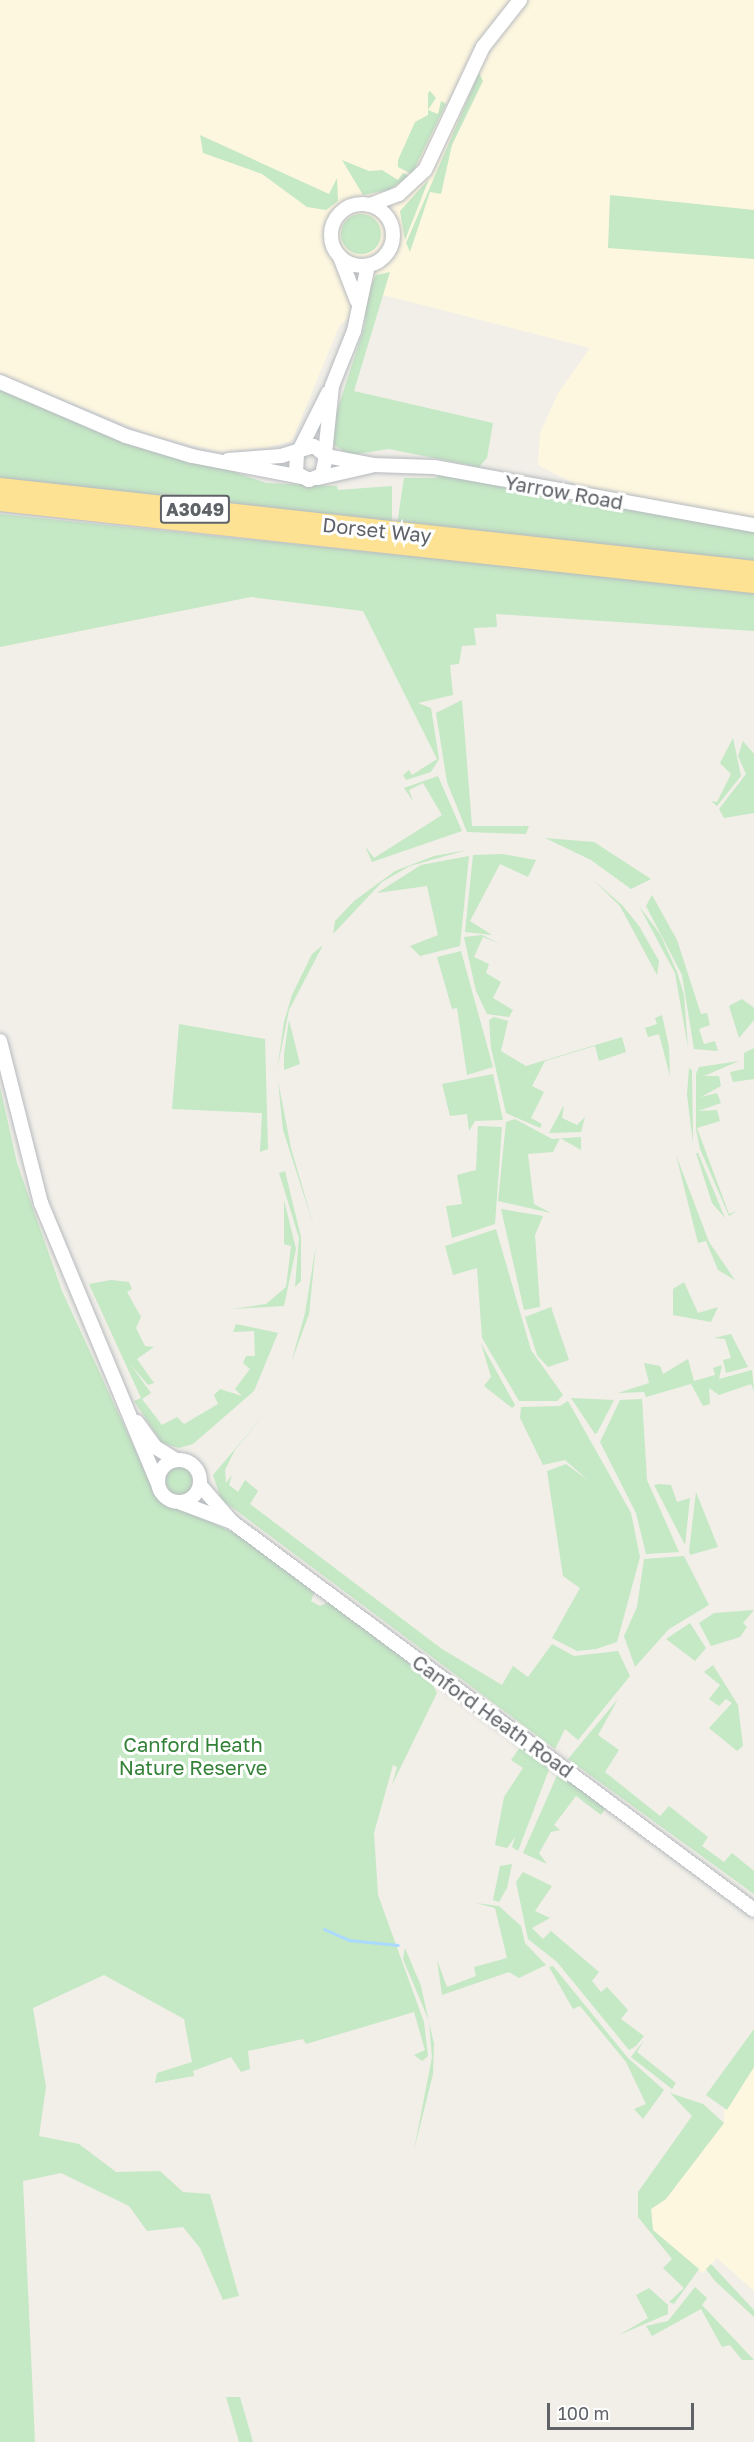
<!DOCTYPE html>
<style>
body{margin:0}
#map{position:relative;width:754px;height:2442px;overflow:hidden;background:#f1efe8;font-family:"Golos Text",sans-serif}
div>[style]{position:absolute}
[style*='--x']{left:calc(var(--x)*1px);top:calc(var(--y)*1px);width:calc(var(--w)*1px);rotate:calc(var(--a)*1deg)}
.commercial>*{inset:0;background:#fef7e0}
.green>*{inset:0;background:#c5e8c5}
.round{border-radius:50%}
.stream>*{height:3px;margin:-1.5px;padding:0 1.5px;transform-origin:1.5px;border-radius:1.5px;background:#aadaff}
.roads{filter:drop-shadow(0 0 2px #b6babf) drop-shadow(0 0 2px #b6babf)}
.secondary>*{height:14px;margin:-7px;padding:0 7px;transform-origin:7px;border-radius:7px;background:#fff}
.secondary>.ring{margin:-7px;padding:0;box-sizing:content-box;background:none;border:14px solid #fff;border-radius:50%}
.highway>*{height:18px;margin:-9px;padding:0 9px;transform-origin:9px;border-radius:9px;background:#fde293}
span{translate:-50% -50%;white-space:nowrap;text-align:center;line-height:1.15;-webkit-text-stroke:6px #fff;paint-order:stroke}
.shield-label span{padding:2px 4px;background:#fff;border:2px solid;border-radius:4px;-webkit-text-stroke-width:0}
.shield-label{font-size:18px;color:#5f6368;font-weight:700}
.street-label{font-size:20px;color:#5f6368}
.park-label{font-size:20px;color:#348238}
.scale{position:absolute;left:547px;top:2403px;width:147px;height:27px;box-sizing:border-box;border:3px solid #5f6368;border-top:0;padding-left:8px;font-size:18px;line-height:21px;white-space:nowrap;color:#5f6368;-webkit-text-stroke:4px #fff;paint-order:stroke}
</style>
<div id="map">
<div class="commercial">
<div style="clip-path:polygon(0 0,754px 0,754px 518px,577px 485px,538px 465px,540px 433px,558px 393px,590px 348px,379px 294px,339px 326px,292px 441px,266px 448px,221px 452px,154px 436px,0 374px)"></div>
<div style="clip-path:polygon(754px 2029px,754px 2291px,717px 2258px,703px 2273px,690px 2265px,653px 2230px,651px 2209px,666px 2199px,724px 2123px,726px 2069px)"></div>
</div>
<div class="green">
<div style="clip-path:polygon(479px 73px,483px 81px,452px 145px,441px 194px,430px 192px,410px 252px,406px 243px)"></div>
<div style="clip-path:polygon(430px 91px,436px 98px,428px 110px,438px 114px,441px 101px,446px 104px,412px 174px,398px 167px,398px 160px,415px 122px,428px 115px,428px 93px)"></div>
<div style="clip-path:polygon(200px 135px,329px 194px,337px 178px,338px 201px,326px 210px,307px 207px,262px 174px,203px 153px)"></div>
<div style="clip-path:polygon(342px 160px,369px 171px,382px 170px,398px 180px,403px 173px,409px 176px,389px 190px,363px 195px)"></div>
<div style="clip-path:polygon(429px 179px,405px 240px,400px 211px)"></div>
<div style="clip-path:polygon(610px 195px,754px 210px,754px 259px,608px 248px)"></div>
<div class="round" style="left:341px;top:214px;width:40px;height:40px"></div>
<div style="clip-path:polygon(390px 272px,354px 391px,493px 423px,487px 458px,479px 467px,389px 449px,350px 455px,334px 445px,332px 426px,365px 325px,366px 296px,376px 275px)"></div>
<div style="clip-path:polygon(0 389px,266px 483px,337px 486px,338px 490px,392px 486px,392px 524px,0 482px)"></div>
<div style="clip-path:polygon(438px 473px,563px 500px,754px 527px,754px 563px,397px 524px,404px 478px,437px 478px)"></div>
<div style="clip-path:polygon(0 514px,754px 591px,754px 631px,496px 614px,497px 627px,474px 628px,476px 645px,462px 646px,459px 664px,450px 665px,453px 695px,418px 703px,431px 708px,439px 759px,431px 772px,406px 780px,403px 775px,409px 770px,412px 775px,437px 759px,363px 611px,251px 597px,0 647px)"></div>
<div style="clip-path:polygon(462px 700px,472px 826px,529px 826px,526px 834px,467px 832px,447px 782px,436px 713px)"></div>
<div style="clip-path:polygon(733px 738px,741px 776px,717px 806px,711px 801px,717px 802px,731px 774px,720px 763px)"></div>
<div style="clip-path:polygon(743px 741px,754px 754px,754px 813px,724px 818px,719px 809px,746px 774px,738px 756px)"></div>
<div style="clip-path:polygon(438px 776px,462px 831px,372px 862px,365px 846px,374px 858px,442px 815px,423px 783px,409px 790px,413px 801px,404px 788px)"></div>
<div style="clip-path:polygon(545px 838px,594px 842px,651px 879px,631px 889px,591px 860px)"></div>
<div style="clip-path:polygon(467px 850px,410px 866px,382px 882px,333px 934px,335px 921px,354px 901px,395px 871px,434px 856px)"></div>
<div style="clip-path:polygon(503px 854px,536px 860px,528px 877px,500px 864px,470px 921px,492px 935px,465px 932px,473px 855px)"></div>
<div style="clip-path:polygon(469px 856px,460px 946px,420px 956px,410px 946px,438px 935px,427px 886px,377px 893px,421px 865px)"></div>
<div style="clip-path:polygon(593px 880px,622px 905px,639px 926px,659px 961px,657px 975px,620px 906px)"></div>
<div style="clip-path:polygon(652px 895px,677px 940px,701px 1014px,707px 1013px,710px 1025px,699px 1029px,704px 1044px,715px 1041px,718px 1051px,694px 1049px,682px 975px,646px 906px)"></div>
<div style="clip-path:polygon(639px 906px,660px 934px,677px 972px,684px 995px,688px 1048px,675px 973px)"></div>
<div style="clip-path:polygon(482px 935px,500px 944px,483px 937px,474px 957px,489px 964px,486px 973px,501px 982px,493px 998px,513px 1010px,509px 1017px,487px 1014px,476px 991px,464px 937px)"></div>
<div style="clip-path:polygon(323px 945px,289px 1010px,277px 1070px,284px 1022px,292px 995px,312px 954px)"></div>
<div style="clip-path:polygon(461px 951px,493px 1067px,467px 1075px,457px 1008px,452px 1009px,437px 957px)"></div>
<div style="clip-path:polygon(742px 999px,754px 1008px,754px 1020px,739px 1038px,729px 1006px)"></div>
<div style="clip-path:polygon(662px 1015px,669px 1047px,670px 1076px,659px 1034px,648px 1037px,645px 1028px,657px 1024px,655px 1018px)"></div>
<div style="clip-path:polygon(494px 1017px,508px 1021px,501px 1051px,526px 1066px,622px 1037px,626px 1052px,599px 1061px,595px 1046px,545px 1061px,532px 1086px,544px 1092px,531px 1118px,542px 1124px,540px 1128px,506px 1113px,491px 1048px,489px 1020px)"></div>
<div style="clip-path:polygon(289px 1020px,300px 1064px,284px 1070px,284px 1054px)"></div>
<div style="clip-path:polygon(179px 1024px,265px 1039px,268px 1149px,260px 1152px,262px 1113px,172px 1109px)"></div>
<div style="clip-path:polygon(754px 1048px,754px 1079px,733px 1082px,730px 1072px,744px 1069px,744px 1053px)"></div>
<div style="clip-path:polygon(739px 1061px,704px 1076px,719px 1076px,721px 1086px,701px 1097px,717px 1093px,721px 1103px,698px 1111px,717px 1110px,720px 1121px,697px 1128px,729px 1214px,737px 1211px,729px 1216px,700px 1149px,696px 1129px,696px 1074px,699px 1067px)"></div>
<div style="clip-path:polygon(689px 1068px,692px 1070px,693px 1143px,687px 1095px)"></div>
<div style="clip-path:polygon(493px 1074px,503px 1120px,475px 1121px,469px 1131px,467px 1114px,450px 1116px,442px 1084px)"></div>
<div style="clip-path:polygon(278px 1081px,291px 1148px,314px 1227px,283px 1130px)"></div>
<div style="clip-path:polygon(0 1087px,17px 1163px,62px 1291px,157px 1497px,243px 1537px,315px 1591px,311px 1601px,320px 1606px,331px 1601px,430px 1680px,437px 1693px,392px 1785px,397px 1767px,393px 1765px,374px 1833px,378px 1895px,424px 2022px,428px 2056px,422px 2061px,414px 2055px,425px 2050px,414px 2012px,306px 2044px,303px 2039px,248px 2051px,250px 2069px,241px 2072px,231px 2057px,193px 2071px,194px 2076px,155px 2083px,157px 2073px,192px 2062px,184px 2019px,104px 1975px,33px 2008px,46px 2087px,39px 2136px,79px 2144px,116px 2172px,160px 2171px,183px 2192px,210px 2194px,239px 2296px,223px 2300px,200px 2248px,183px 2227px,147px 2231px,129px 2206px,61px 2173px,23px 2181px,35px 2442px,0 2442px)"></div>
<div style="clip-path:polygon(564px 1105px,562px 1118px,577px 1125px,585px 1117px,581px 1132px,549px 1133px)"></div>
<div style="clip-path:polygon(515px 1119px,552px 1139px,581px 1137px,581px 1150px,560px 1138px,553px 1152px,528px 1154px,534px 1204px,551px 1213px,498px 1201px,506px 1122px)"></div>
<div style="clip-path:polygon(478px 1126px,502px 1127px,495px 1224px,452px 1238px,446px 1206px,462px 1204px,457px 1175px,476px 1170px)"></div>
<div style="clip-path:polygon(696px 1153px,698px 1153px,725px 1218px,712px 1203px)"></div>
<div style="clip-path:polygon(676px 1155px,709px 1242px,735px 1280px,718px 1270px,706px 1241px,698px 1243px)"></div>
<div style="clip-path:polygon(285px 1171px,301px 1237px,301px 1281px,295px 1287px,299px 1238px,279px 1173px)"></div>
<div style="clip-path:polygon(284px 1200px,296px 1249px,284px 1306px,232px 1309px,266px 1304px,286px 1287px,291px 1246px,284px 1244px)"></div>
<div style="clip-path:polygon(501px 1209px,543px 1216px,535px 1235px,540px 1307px,524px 1310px)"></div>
<div style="clip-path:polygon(496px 1229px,531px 1350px,563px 1395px,557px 1401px,519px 1401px,482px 1338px,477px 1268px,453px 1275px,445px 1246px)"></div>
<div style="clip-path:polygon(316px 1245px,309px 1314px,291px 1363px,305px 1313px)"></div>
<div style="clip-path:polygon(111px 1280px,129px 1282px,132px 1289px,127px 1292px,141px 1317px,136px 1328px,145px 1346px,154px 1347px,137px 1359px,154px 1383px,148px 1385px,130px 1364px,151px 1393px,142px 1399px,162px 1425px,177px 1417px,184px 1424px,218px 1404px,214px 1395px,220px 1389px,242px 1396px,235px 1389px,250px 1369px,243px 1363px,246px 1356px,255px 1356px,254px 1331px,233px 1332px,236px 1324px,278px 1333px,254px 1391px,193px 1444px,179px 1448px,162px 1443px,134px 1401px,141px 1398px,89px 1284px)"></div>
<div style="clip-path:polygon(684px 1282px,698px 1313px,718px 1307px,711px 1322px,673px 1315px,673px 1289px)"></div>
<div style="clip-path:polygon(551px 1307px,569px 1360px,548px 1367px,537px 1355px,525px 1317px)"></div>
<div style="clip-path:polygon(731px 1334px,748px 1367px,726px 1373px,723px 1360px,731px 1358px,725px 1339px,714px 1338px)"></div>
<div style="clip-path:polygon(481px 1343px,515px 1405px,512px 1408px,484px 1386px,491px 1377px)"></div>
<div style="clip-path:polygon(688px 1359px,694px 1381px,715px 1375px,713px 1368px,722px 1365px,719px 1379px,752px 1370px,754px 1391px,751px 1384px,719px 1395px,709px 1388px,710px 1404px,703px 1406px,691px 1384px,646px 1397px,644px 1392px,618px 1393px,649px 1383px,644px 1363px,660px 1366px,663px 1374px)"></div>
<div style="clip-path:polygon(571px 1398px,614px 1400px,597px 1433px,595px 1434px)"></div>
<div style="clip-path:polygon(642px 1399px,647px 1480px,679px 1552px,646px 1554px,636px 1513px,600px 1442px,620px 1400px)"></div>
<div style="clip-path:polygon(568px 1401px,631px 1513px,640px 1557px,617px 1642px,596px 1649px,577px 1651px,552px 1638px,580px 1588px,563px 1576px,547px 1471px,566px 1464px,589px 1481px,565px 1460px,543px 1465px,520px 1418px,521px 1407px,560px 1406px)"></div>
<div style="clip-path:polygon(263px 1416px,235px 1450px,225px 1470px,226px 1483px,232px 1475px,229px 1485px,238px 1492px,245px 1480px,258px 1491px,250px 1504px,442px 1649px,502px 1685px,513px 1666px,528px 1677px,552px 1644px,574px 1656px,618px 1651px,630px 1676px,578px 1740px,565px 1729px,555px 1749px,221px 1499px,213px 1475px)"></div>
<div class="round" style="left:166px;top:1467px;width:28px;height:28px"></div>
<div style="clip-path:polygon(659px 1484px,671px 1485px,677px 1502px,690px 1498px,685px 1545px,654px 1485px)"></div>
<div style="clip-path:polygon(696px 1492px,718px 1547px,690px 1555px,689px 1551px)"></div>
<div style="clip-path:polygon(684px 1556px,709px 1605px,669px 1629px,635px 1667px,624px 1636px,637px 1607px,644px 1559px)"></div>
<div style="clip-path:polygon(754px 1610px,743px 1623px,747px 1627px,740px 1637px,711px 1646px,699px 1623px,714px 1613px)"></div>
<div style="clip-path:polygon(690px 1623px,706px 1648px,695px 1661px,666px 1639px)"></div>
<div style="clip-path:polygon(713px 1665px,738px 1705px,743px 1746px,737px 1751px,709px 1728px,732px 1703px,726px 1699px,719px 1706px,709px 1699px,720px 1685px,704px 1672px)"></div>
<div style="clip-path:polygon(618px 1699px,598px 1735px,619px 1750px,605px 1772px,660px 1816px,669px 1806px,708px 1837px,702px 1846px,724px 1862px,732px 1853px,754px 1871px,754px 1894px,568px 1759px)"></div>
<div style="clip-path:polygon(521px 1746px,550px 1767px,518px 1851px,512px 1847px,515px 1837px,507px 1848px,495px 1845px,504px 1797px,523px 1768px,511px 1760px)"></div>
<div style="clip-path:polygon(558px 1773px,606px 1807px,601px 1815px,576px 1796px,554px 1825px,560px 1830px,551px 1832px,539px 1853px,547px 1864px,523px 1853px)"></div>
<div style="clip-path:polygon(512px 1864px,507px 1888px,499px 1902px,493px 1900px,500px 1866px)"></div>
<div style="clip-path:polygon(523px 1872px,552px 1886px,535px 1911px,550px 1918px,532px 1928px,543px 1939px,551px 1931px,599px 1972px,592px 1981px,601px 1992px,607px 1987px,628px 2010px,621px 2019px,644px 2036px,636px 2046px,629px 2050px,557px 1962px,528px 1939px,516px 1882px)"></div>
<div style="clip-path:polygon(476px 1903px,499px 1906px,521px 1926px,525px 1943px,546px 1965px,519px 1978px,509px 1972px,442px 1995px,437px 1960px,447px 1987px,476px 1976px,474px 1967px,507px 1958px,495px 1908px)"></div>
<div style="clip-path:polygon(405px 1948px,421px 1986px,434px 2044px,433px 2074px,414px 2150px,432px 2057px,429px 2021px,403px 1959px)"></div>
<div style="clip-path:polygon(553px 1966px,628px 2058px,664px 2090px,643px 2119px,634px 2109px,646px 2104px,626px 2062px,580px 2006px,573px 2009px,549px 1967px)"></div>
<div style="clip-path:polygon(754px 2029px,754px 2067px,727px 2110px,706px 2095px)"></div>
<div style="clip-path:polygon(644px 2040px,637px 2052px,676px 2083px,672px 2089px,631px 2057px)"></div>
<div style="clip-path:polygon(670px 2093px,703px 2104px,724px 2123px,666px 2199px,651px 2209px,653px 2230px,699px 2269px,674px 2304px,669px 2302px,684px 2288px,663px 2268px,672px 2259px,638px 2217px,638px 2192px,692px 2116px)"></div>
<div style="clip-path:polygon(711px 2264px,754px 2310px,754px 2317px,715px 2281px,706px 2269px)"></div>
<div style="clip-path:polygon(695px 2287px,707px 2298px,702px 2305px,754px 2360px,742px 2360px,730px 2345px,722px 2347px,701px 2309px,652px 2336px,646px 2326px,668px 2321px)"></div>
<div style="clip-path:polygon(649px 2288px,668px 2305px,668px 2314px,619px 2335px,648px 2318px,636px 2295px)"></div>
<div style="clip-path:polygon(226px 2397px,240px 2397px,253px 2442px,239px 2442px)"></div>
</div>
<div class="stream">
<div style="--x:324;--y:1929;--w:27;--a:24"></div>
<div style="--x:349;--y:1940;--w:49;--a:5.8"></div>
</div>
<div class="roads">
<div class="secondary">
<div class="ring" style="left:331px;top:204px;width:48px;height:48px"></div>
<div style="--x:370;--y:205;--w:31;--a:-21"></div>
<div style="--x:399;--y:194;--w:35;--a:-43"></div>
<div style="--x:425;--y:170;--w:136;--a:-64.8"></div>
<div style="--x:483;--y:47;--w:60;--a:-51.8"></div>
<div style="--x:340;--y:257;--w:47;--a:68.9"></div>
<div style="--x:0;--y:382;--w:137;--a:23.2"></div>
<div style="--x:126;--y:436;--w:69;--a:16.9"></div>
<div style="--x:192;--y:456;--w:111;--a:10.9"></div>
<div style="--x:300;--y:449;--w:63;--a:-63.4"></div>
<div style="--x:325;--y:454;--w:68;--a:-84.1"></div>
<div style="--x:332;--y:386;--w:59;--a:-68.2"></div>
<div style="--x:354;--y:331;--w:67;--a:-78"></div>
<div style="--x:326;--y:456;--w:48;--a:10.8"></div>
<div style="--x:373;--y:465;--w:61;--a:1.9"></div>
<div style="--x:434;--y:467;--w:325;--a:10.3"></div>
<div style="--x:228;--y:460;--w:53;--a:-4.3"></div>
<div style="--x:281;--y:456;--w:34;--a:-17"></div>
<div style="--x:314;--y:446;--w:16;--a:40"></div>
<div style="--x:326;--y:456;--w:19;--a:102"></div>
<div style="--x:322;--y:475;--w:14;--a:159"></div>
<div style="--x:309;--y:480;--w:15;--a:-152"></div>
<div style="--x:296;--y:473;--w:21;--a:-87"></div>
<div style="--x:318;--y:478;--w:54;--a:-12.8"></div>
<div style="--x:0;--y:1041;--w:167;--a:75.8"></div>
<div style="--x:41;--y:1203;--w:302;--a:67.4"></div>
<div style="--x:137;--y:1422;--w:31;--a:54"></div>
<div style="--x:155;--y:1447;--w:25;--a:32"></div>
<div class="ring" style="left:158px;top:1460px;width:28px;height:28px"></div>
<div style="--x:200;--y:1485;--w:49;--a:49.1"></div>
<div style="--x:181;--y:1503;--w:54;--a:20.4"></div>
<div style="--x:232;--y:1522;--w:650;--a:36.62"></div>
</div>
<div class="highway">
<div style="--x:0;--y:487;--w:759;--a:6.28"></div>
<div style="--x:0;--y:502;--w:758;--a:6.21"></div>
</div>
</div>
<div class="shield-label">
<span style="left:195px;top:509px">A3049</span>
</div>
<div class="street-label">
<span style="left:564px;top:492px;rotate:10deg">Yarrow Road</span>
<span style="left:377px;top:530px;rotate:6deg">Dorset Way</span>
<span style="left:493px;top:1716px;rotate:36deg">Canford Heath Road</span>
</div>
<div class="park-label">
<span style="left:193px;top:1756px">Canford Heath<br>Nature Reserve</span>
</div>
<div class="scale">100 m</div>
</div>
